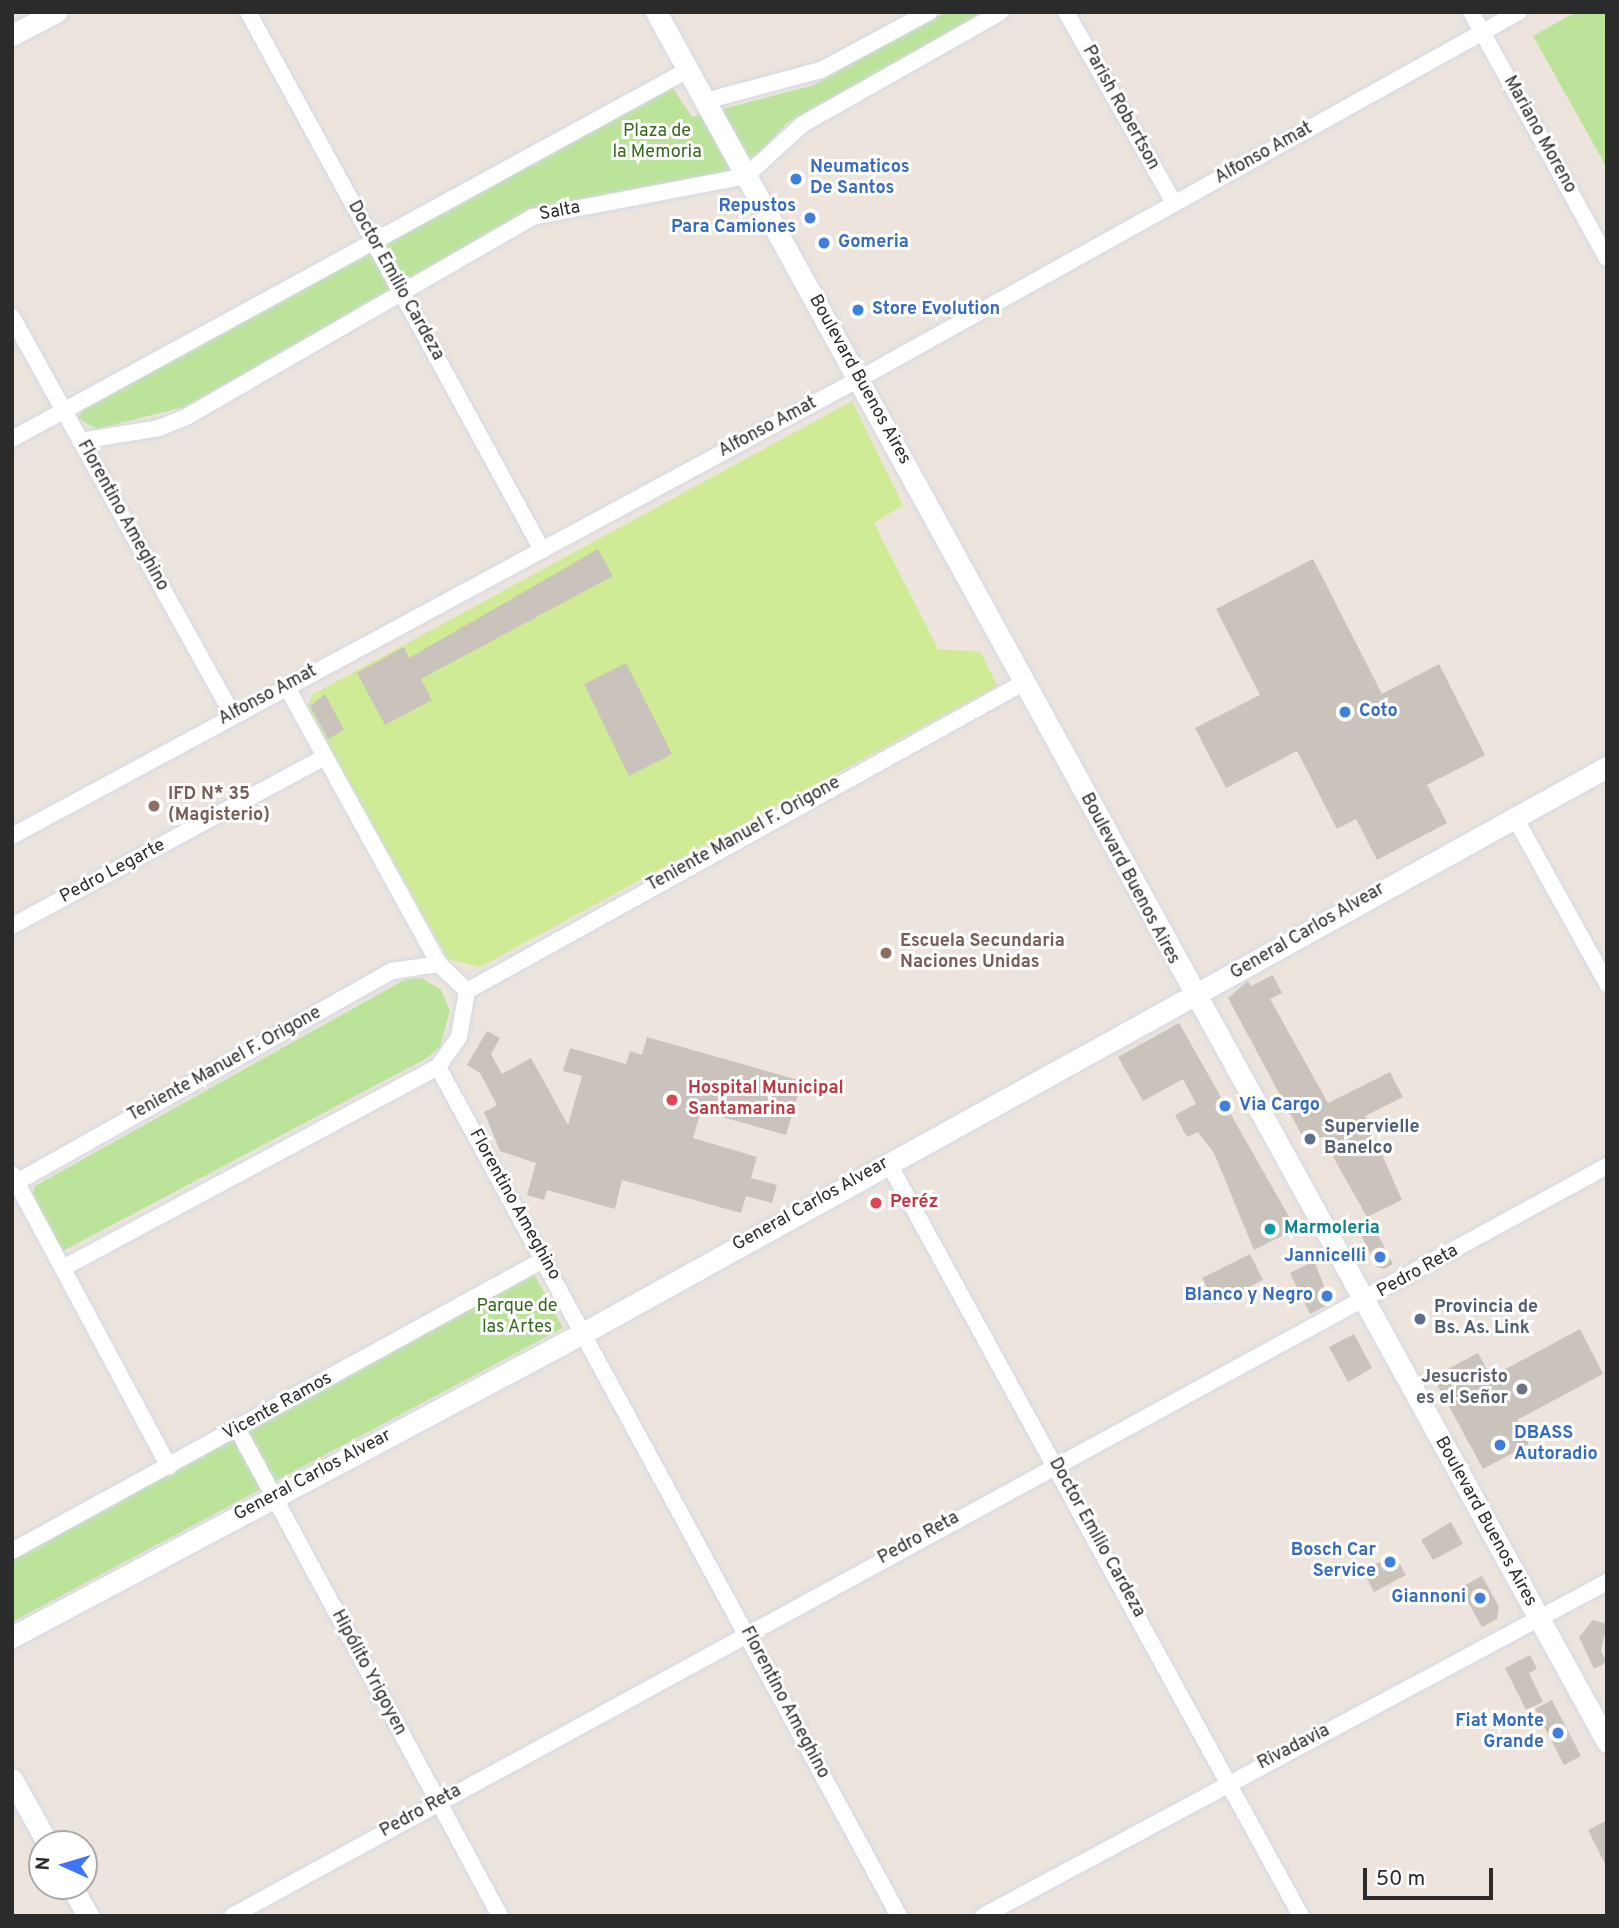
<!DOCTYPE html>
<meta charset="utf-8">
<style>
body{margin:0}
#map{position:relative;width:1619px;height:1928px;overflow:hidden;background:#ede5dd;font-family:Overpass,sans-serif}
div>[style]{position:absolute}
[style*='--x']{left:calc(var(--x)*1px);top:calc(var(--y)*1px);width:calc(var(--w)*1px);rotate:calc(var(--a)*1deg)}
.green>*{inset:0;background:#bbe49a}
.pitch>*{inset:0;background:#cfeb96}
.building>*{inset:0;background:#c9c3bc}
.roads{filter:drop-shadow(0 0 2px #d3d8e4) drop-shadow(0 0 2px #d3d8e4)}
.street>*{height:16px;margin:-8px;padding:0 8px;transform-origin:8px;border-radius:8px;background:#fff}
.secondary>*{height:21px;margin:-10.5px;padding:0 10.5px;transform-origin:10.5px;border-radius:10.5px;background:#fff}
.dots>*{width:19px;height:19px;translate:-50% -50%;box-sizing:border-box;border:4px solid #fff;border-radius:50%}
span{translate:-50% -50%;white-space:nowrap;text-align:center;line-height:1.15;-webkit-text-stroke:6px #fff;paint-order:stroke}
.street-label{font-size:18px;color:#2b2b2b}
.park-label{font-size:18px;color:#33691a}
.shop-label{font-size:18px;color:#366cbe;font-weight:700}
.left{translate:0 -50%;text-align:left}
.right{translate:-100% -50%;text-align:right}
.education-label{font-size:18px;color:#785e54;font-weight:700}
.health-label{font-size:18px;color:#be3a42;font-weight:700}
.service-label{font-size:18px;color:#4e5e75;font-weight:700}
.culture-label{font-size:18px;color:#0d838f;font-weight:700}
.worship-label{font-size:18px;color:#5b616d;font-weight:700}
.frame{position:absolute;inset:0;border:14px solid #2b2b2b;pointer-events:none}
.north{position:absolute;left:28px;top:1830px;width:70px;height:70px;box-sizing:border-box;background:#fff;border:2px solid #aaa;border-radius:50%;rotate:274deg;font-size:19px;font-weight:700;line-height:28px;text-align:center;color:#2b2b2b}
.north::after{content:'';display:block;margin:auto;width:24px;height:32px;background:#3d74fa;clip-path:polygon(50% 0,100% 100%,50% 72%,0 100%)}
.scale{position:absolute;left:1363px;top:1868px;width:130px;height:32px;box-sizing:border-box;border:4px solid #2b2b2b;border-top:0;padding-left:9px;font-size:21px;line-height:24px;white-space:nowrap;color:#2b2b2b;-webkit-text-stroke:5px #fff;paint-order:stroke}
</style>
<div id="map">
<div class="green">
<div style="clip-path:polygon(946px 12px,986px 12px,787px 123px,760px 152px,723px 174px,529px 214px,184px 407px,96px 429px,78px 418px,85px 407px,672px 87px,692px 117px,811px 86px)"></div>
<div style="clip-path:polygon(1576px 12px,1607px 12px,1607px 168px,1533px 36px)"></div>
<div style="clip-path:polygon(422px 978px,441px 990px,450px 1011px,440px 1047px,427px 1058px,63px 1251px,32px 1196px,35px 1186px,406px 979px)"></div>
<div style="clip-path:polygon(534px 1274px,563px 1328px,12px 1622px,12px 1560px)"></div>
</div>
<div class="pitch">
<div style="clip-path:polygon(852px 401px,903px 505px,874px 523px,938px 649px,981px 652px,997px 686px,480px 967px,448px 959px,307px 708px,312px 695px)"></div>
</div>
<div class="building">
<div style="clip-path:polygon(598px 549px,613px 576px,421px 679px,432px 700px,385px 725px,357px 673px,404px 647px,409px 658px)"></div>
<div style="clip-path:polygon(1313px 559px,1382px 694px,1439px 664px,1485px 755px,1427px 785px,1447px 823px,1377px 860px,1356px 819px,1337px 829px,1297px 751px,1226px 788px,1195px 728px,1260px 695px,1216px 609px)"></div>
<div style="clip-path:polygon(626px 663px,672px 754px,629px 776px,584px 684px)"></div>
<div style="clip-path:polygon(325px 694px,344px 730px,328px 739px,310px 706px)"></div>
<div style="clip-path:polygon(1273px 975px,1282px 993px,1270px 999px,1328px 1103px,1390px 1072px,1403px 1097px,1365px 1116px,1402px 1200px,1367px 1217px,1322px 1137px,1307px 1145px,1228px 998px,1248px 981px,1251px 986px)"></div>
<div style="clip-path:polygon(1179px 1023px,1296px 1229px,1254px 1250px,1214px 1153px,1198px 1132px,1187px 1137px,1175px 1115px,1196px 1104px,1183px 1079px,1143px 1101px,1118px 1057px)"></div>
<div style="clip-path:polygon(487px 1031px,500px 1038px,491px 1054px,502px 1074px,531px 1058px,568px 1125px,582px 1076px,563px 1071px,570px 1048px,626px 1064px,630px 1051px,642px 1055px,647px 1037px,802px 1081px,786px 1135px,701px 1111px,693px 1138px,757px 1157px,751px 1178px,777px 1185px,772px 1203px,746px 1196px,741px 1213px,622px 1180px,615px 1209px,547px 1190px,544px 1200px,527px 1195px,536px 1163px,500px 1151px,484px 1112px,497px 1105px,480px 1073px,467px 1065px)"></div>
<div style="clip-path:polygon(1370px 1219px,1393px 1264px,1384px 1269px,1377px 1267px,1356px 1225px)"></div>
<div style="clip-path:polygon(1250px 1254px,1263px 1280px,1215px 1304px,1202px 1278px)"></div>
<div style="clip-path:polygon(1314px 1261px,1331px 1303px,1310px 1314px,1290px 1273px)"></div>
<div style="clip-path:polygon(1580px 1329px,1603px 1374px,1517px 1420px,1529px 1444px,1483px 1469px,1433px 1377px,1478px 1353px,1491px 1377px)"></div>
<div style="clip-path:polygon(1354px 1334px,1372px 1368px,1348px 1382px,1329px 1347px)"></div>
<div style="clip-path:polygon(1451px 1522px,1463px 1544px,1433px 1560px,1421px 1540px)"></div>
<div style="clip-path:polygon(1394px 1554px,1406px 1575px,1374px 1592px,1363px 1571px)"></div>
<div style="clip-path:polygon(1482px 1576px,1499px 1607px,1497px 1619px,1482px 1627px,1460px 1588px)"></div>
<div style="clip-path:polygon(1593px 1620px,1607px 1624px,1601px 1651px,1607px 1662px,1594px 1669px,1579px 1637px)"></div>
<div style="clip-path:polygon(1530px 1655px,1537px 1669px,1529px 1673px,1543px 1702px,1526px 1710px,1505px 1668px)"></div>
<div style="clip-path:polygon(1552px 1700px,1581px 1756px,1564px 1765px,1535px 1709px)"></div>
<div style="clip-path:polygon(1607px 1820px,1607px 1868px,1588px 1830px)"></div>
</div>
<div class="roads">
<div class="street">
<div style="--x:248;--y:12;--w:613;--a:61.34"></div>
<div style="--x:1066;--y:12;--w:219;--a:60.5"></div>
<div style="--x:1471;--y:12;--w:281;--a:61.1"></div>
<div style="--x:705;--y:101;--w:120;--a:-15"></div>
<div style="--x:821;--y:70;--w:123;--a:-28.2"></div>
<div style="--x:12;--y:317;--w:455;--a:61"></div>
<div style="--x:12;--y:439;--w:770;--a:-28.63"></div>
<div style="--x:80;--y:441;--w:80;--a:-9.3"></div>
<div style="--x:159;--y:428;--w:31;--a:-22"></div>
<div style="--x:188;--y:416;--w:397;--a:-30"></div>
<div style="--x:532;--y:217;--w:218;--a:-10.8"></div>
<div style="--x:746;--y:176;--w:77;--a:-42.4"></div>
<div style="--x:803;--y:124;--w:227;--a:-29.5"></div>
<div style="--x:1514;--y:816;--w:192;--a:61"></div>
<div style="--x:12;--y:836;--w:962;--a:-28.35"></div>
<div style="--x:859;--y:379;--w:755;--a:-29.08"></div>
<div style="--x:12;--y:926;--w:355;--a:-28.4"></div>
<div style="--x:467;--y:991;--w:636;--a:-28.98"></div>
<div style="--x:438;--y:1067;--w:966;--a:61.5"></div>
<div style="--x:888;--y:1162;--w:860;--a:61.29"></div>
<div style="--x:12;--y:1174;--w:332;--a:61.8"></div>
<div style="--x:17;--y:1182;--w:430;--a:-29.4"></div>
<div style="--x:392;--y:971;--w:48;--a:-8.5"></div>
<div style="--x:63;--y:1268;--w:425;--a:-28.2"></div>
<div style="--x:438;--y:1067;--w:37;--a:-55"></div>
<div style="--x:459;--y:1037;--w:47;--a:-80.1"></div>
<div style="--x:467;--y:991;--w:39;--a:-136"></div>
<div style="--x:439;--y:964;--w:317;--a:-118.8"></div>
<div style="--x:238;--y:1430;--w:552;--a:61.67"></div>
<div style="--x:12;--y:1551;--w:606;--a:-28.72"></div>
<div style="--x:232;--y:1916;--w:1566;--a:-28.61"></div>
<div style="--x:983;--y:1916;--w:708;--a:-28.16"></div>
</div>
<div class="secondary">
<div style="--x:656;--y:12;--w:1974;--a:61.2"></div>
<div style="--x:12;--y:35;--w:50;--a:-27.6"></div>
<div style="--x:12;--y:1637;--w:649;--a:-28.03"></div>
<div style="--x:585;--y:1332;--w:1168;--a:-28.94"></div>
<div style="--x:12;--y:1779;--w:74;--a:61"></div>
<div style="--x:71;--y:1886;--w:34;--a:60"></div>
</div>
</div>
<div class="dots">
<div style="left:796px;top:179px;background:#3f7fe0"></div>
<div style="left:810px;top:218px;background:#3f7fe0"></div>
<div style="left:824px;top:243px;background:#3f7fe0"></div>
<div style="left:858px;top:310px;background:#3f7fe0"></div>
<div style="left:1345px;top:712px;background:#3f7fe0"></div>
<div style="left:154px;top:806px;background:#8d6e63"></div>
<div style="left:886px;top:953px;background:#8d6e63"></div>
<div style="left:672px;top:1100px;background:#e0444e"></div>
<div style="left:1225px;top:1106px;background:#3f7fe0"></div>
<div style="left:1310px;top:1139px;background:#5c6f8a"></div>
<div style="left:876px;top:1203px;background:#e0444e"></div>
<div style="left:1270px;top:1229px;background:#0f9aa8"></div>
<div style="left:1380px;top:1257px;background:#3f7fe0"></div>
<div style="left:1327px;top:1296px;background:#3f7fe0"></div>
<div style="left:1420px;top:1319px;background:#5c6f8a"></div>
<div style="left:1522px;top:1389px;background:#6b7280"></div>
<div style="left:1500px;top:1445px;background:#3f7fe0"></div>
<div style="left:1390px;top:1562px;background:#3f7fe0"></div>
<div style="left:1480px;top:1598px;background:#3f7fe0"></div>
<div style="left:1558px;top:1733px;background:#3f7fe0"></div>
</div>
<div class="street-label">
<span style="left:1120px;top:108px;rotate:61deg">Parish Robertson</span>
<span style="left:1539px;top:135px;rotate:61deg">Mariano Moreno</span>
<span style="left:1264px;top:154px;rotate:-29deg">Alfonso Amat</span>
<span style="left:560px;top:212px;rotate:-11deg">Salta</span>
<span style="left:395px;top:281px;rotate:61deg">Doctor Emilio Cardeza</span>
<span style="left:859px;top:380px;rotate:61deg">Boulevard Buenos Aires</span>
<span style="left:768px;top:428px;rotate:-28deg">Alfonso Amat</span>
<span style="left:122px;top:516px;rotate:61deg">Florentino Ameghino</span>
<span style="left:268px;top:696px;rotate:-28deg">Alfonso Amat</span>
<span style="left:744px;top:835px;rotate:-29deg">Teniente Manuel F. Origone</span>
<span style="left:113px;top:872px;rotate:-28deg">Pedro Legarte</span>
<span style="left:1129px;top:879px;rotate:62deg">Boulevard Buenos Aires</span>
<span style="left:1308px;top:932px;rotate:-30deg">General Carlos Alvear</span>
<span style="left:225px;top:1065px;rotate:-29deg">Teniente Manuel F. Origone</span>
<span style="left:514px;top:1205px;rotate:61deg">Florentino Ameghino</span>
<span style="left:811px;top:1205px;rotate:-29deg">General Carlos Alvear</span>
<span style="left:1418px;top:1272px;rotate:-29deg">Pedro Reta</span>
<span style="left:278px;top:1407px;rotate:-29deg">Vicente Ramos</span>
<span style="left:313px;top:1476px;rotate:-28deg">General Carlos Alvear</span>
<span style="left:1485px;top:1522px;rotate:61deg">Boulevard Buenos Aires</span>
<span style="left:1096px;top:1538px;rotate:61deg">Doctor Emilio Cardeza</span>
<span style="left:919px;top:1539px;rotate:-29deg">Pedro Reta</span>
<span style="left:368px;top:1673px;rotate:62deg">Hipólito Yrigoyen</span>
<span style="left:784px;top:1703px;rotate:62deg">Florentino Ameghino</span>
<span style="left:1294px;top:1748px;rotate:-27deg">Rivadavia</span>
<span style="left:421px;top:1812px;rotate:-29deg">Pedro Reta</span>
</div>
<div class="park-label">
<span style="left:657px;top:143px">Plaza de<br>la Memoria</span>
<span style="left:517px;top:1318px">Parque de<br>las Artes</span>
</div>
<div class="shop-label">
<span class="left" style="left:810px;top:179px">Neumaticos<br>De Santos</span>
<span class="right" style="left:796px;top:218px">Repustos<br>Para Camiones</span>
<span class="left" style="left:838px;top:243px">Gomeria</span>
<span class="left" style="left:872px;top:310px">Store Evolution</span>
<span class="left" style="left:1359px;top:712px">Coto</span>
<span class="left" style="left:1239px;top:1106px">Via Cargo</span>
<span class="right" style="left:1366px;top:1257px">Jannicelli</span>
<span class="right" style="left:1313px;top:1296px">Blanco y Negro</span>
<span class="left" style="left:1514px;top:1445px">DBASS<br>Autoradio</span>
<span class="right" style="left:1376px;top:1562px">Bosch Car<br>Service</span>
<span class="right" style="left:1466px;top:1598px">Giannoni</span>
<span class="right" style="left:1544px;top:1733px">Fiat Monte<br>Grande</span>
</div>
<div class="education-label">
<span class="left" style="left:168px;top:806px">IFD N* 35<br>(Magisterio)</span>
<span class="left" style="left:900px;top:953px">Escuela Secundaria<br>Naciones Unidas</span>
</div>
<div class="health-label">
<span class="left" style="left:688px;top:1100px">Hospital Municipal<br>Santamarina</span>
<span class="left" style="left:890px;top:1203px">Peréz</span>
</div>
<div class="service-label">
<span class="left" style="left:1324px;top:1139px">Supervielle<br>Banelco</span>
<span class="left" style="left:1434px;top:1319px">Provincia de<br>Bs. As. Link</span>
</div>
<div class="culture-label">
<span class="left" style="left:1284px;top:1229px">Marmoleria</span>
</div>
<div class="worship-label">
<span class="right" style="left:1508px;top:1389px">Jesucristo<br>es el Señor</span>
</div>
<div class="frame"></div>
<div class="north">N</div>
<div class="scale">50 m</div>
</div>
